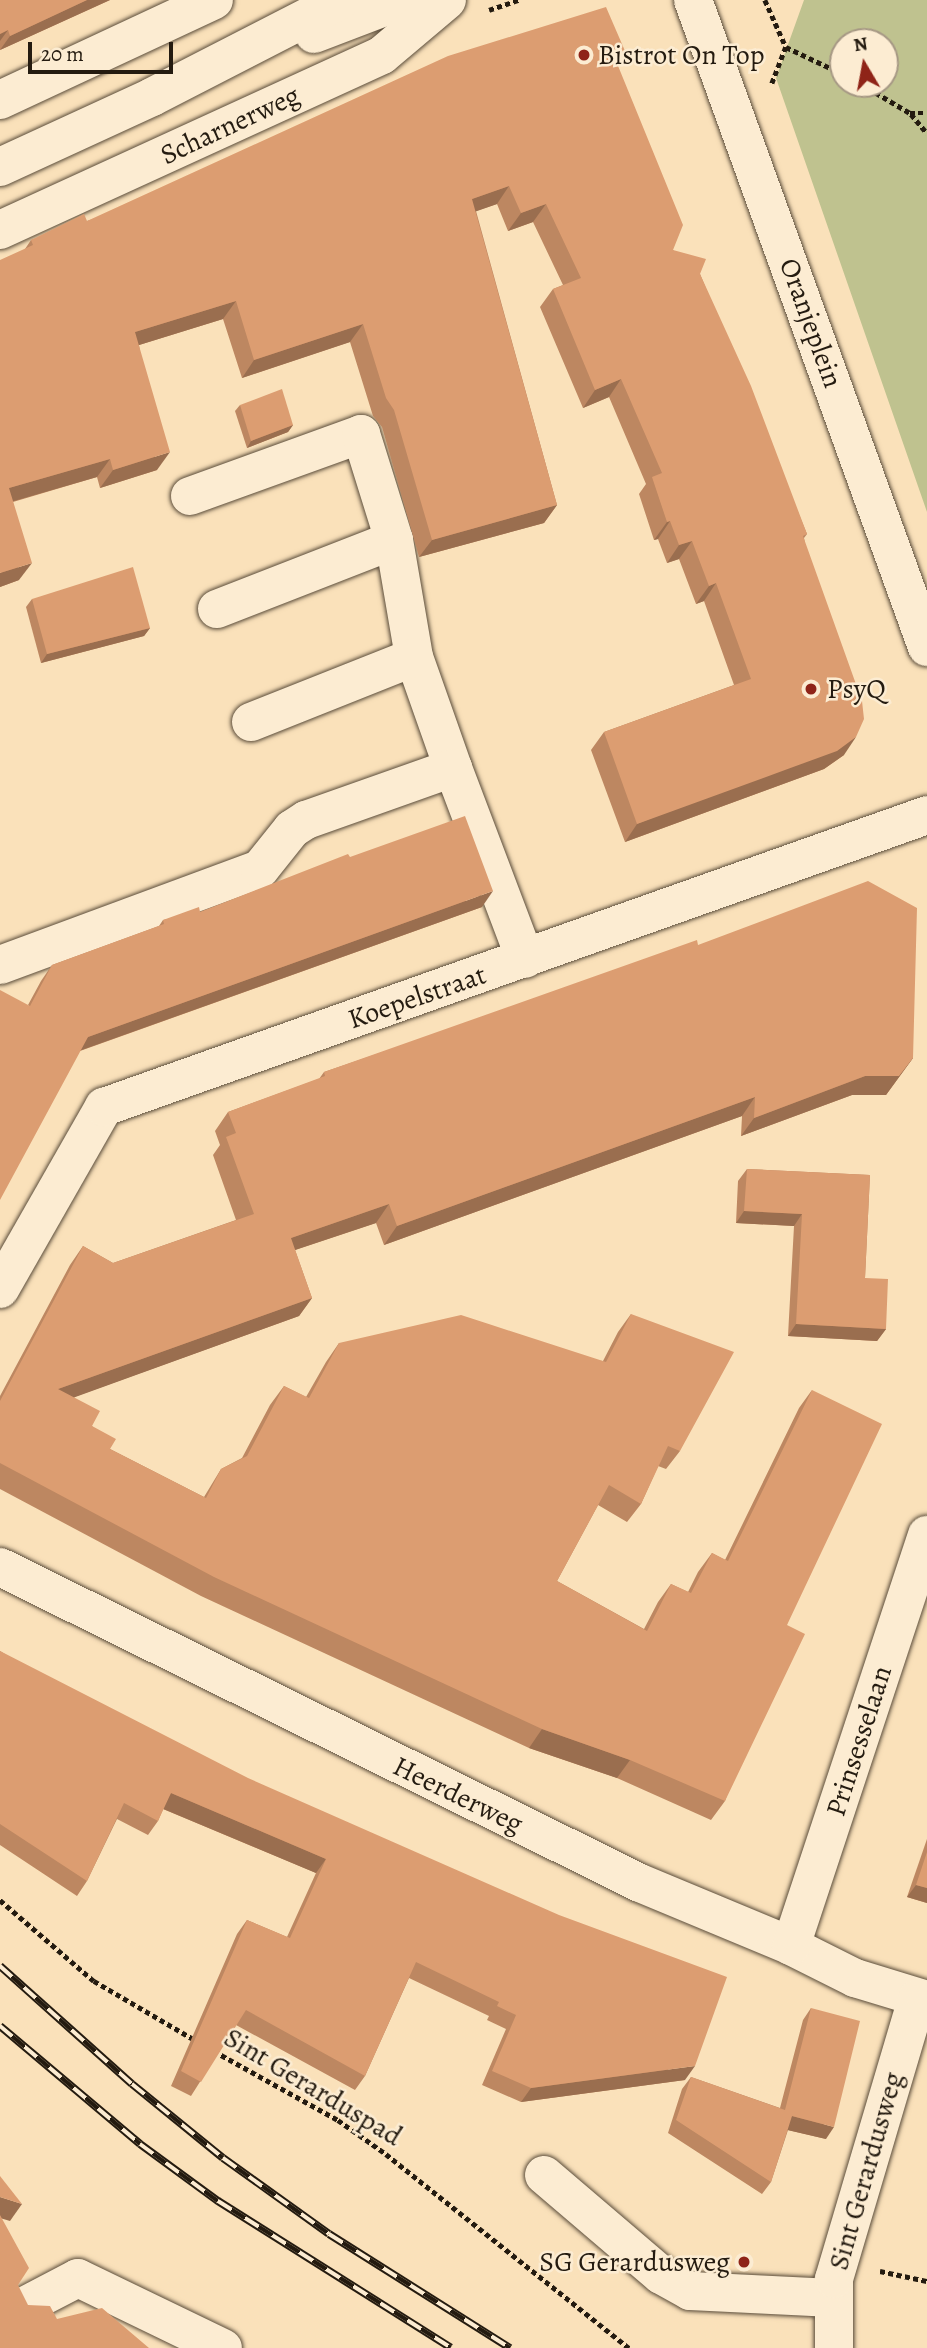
<!DOCTYPE html>
<style>
body{margin:0}
#map{position:relative;width:927px;height:2348px;overflow:hidden;background:#fae1ba;font-family:Alegreya,serif}
div>[style]{position:absolute}
[style*='--x']{left:calc(var(--x)*1px);top:calc(var(--y)*1px);width:calc(var(--w)*1px);rotate:calc(var(--a)*1deg)}
.green>*{inset:0;background:#bfc28f}
.path>*{height:4.5px;margin-top:-2.25px;transform-origin:0;background:repeating-linear-gradient(90deg,#241b10 0 5px,transparent 0 8.5px)}
.roads{filter:drop-shadow(0 0 2px #5a4c3a) drop-shadow(0 0 2px #5a4c3a)}
.minor>*{height:38px;margin:-19px;padding:0 19px;transform-origin:19px;border-radius:19px;background:#fcecd2}
.rail>*{height:8px;margin-top:-4px;transform-origin:0;background:repeating-linear-gradient(90deg,#fcecd2 0 16px,#241b10 0 32px);box-sizing:border-box;border-block:2px solid #241b10}
.wall>*{inset:0;background:#bd8761}
.shaded-wall>*{inset:0;background:#9a6e4f}
.building>*{inset:0;background:#dc9d71}
.dots>*{width:19px;height:19px;translate:-50% -50%;box-sizing:border-box;border:4px solid #fcecd2;border-radius:50%}
span{translate:-50% -50%;white-space:nowrap;text-align:center;line-height:1.15;-webkit-text-stroke:5px #fcecd2;paint-order:stroke}
.poi-label{font-size:28px;color:#241b10}
.left{translate:0 -50%;text-align:left}
.right{translate:-100% -50%;text-align:right}
.street-label{font-size:28px;color:#241b10}
.north{position:absolute;left:829px;top:28px;width:70px;height:70px;box-sizing:border-box;background:#fcecd2;border:2px solid #a69884;border-radius:50%;rotate:350deg;font-size:19px;font-weight:700;line-height:28px;text-align:center;color:#241b10}
.north::after{content:'';display:block;margin:auto;width:24px;height:32px;background:#8f2418;clip-path:polygon(50% 0,100% 100%,50% 72%,0 100%)}
.scale{position:absolute;left:28px;top:42px;width:145px;height:32px;box-sizing:border-box;border:4px solid #241b10;border-top:0;padding-left:9px;font-size:21px;line-height:24px;white-space:nowrap;color:#241b10;-webkit-text-stroke:5px #fcecd2;paint-order:stroke}
</style>
<div id="map">
<div class="green">
<div style="clip-path:polygon(evenodd,804px 0,927px 0,927px 512px,776px 78px,804px 0,843px 42px,885px 42px,885px 84px,843px 84px,843px 42px)"></div>
</div>
<div class="path">
<div style="--x:765;--y:0;--w:51;--a:65.9"></div>
<div style="--x:786;--y:47;--w:39;--a:111"></div>
<div style="--x:489;--y:10;--w:31;--a:-19"></div>
<div style="--x:786;--y:47;--w:63;--a:25.3"></div>
<div style="--x:861;--y:84;--w:57;--a:30.6"></div>
<div style="--x:910;--y:113;--w:17;--a:0"></div>
<div style="--x:911;--y:114;--w:25;--a:50"></div>
<div style="--x:0;--y:1900;--w:124;--a:40.8"></div>
<div style="--x:94;--y:1981;--w:117;--a:30.3"></div>
<div style="--x:214;--y:2051;--w:142;--a:29.1"></div>
<div style="--x:338;--y:2120;--w:59;--a:35.3"></div>
<div style="--x:386;--y:2154;--w:311;--a:38.6"></div>
<div style="--x:880;--y:2271;--w:48;--a:12"></div>
</div>
<div class="roads">
<div class="minor">
<div style="--x:693;--y:0;--w:688;--a:70.12"></div>
<div style="--x:314;--y:34;--w:95;--a:-20.9"></div>
<div style="--x:0;--y:100;--w:236;--a:-25"></div>
<div style="--x:0;--y:167;--w:167;--a:-24.7"></div>
<div style="--x:152;--y:97;--w:212;--a:-27.2"></div>
<div style="--x:0;--y:230;--w:420;--a:-24.6"></div>
<div style="--x:382;--y:55;--w:85;--a:-40.2"></div>
<div style="--x:190;--y:496;--w:182;--a:-19.9"></div>
<div style="--x:361;--y:434;--w:111;--a:72.7"></div>
<div style="--x:394;--y:540;--w:119;--a:80.3"></div>
<div style="--x:414;--y:657;--w:118;--a:70.6"></div>
<div style="--x:217;--y:609;--w:190;--a:-21.3"></div>
<div style="--x:251;--y:722;--w:175;--a:-21.7"></div>
<div style="--x:0;--y:965;--w:277;--a:-20.3"></div>
<div style="--x:260;--y:869;--w:51;--a:-51.3"></div>
<div style="--x:292;--y:829;--w:17;--a:-33"></div>
<div style="--x:306;--y:820;--w:156;--a:-19.5"></div>
<div style="--x:453;--y:768;--w:204;--a:69.3"></div>
<div style="--x:0;--y:1289;--w:210;--a:-60.3"></div>
<div style="--x:104;--y:1107;--w:873;--a:-19.53"></div>
<div style="--x:0;--y:1567;--w:714;--a:26.28"></div>
<div style="--x:640;--y:1883;--w:164;--a:22.6"></div>
<div style="--x:791;--y:1946;--w:72;--a:26.6"></div>
<div style="--x:855;--y:1978;--w:75;--a:17"></div>
<div style="--x:791;--y:1946;--w:433;--a:-71.7"></div>
<div style="--x:544;--y:2175;--w:154;--a:40.5"></div>
<div style="--x:661;--y:2275;--w:33;--a:29"></div>
<div style="--x:690;--y:2291;--w:143;--a:2.8"></div>
<div style="--x:28;--y:2304;--w:56;--a:-27.5"></div>
<div style="--x:78;--y:2278;--w:161;--a:25.8"></div>
<div style="--x:834;--y:2348;--w:69;--a:-90"></div>
<div style="--x:834;--y:2279;--w:293;--a:-73.5"></div>
</div>
</div>
<div class="rail">
<div style="--x:0;--y:1966;--w:177;--a:41.8"></div>
<div style="--x:132;--y:2084;--w:117;--a:39.1"></div>
<div style="--x:223;--y:2158;--w:130;--a:35.6"></div>
<div style="--x:329;--y:2234;--w:214;--a:32.2"></div>
<div style="--x:0;--y:2026;--w:183;--a:40.1"></div>
<div style="--x:140;--y:2144;--w:97;--a:36.2"></div>
<div style="--x:218;--y:2201;--w:275;--a:32.2"></div>
</div>
<div class="wall">
<div style="clip-path:polygon(0 0,110px 0,0 50px)"></div>
<div style="clip-path:polygon(625px 51px,616px 63px,673px 250px,700px 274px,807px 534px,804px 538px,844px 755px,824px 769px,625px 842px,591px 750px,604px 732px,734px 685px,704px 601px,696px 604px,679px 559px,667px 563px,658px 539px,654px 540px,639px 494px,646px 484px,609px 397px,583px 408px,540px 307px,553px 289px,563px 285px,533px 222px,508px 231px,497px 204px,476px 211px,557px 505px,544px 523px,419px 557px,382px 427px,373px 416px,350px 342px,242px 378px,223px 319px,139px 345px,157px 470px,100px 488px,97px 477px,13px 502px,19px 580px,0 587px,25px 249px,31px 240px,87px 221px)"></div>
<div style="clip-path:polygon(240px 405px,293px 425px,288px 432px,247px 448px,235px 411px)"></div>
<div style="clip-path:polygon(32px 599px,150px 628px,144px 636px,41px 663px,26px 607px)"></div>
<div style="clip-path:polygon(350px 857px,482px 907px,80px 1051px,28px 1005px,41px 981px,52px 965px,159px 926px,163px 920px,200px 912px)"></div>
<div style="clip-path:polygon(698px 945px,913px 1058px,886px 1095px,852px 1095px,741px 1136px,742px 1116px,384px 1245px,376px 1223px,295px 1250px,312px 1298px,299px 1316px,74px 1397px,92px 1426px,110px 1449px,204px 1497px,221px 1469px,242px 1458px,270px 1405px,284px 1386px,306px 1397px,326px 1362px,339px 1343px,603px 1361px,618px 1332px,631px 1314px,680px 1451px,666px 1469px,658px 1466px,641px 1504px,627px 1522px,598px 1505px,557px 1581px,644px 1629px,658px 1602px,671px 1584px,688px 1592px,698px 1572px,712px 1553px,725px 1560px,799px 1408px,812px 1390px,787px 1625px,725px 1801px,711px 1820px,617px 1778px,529px 1748px,201px 1596px,0 1489px,0 1396px,70px 1265px,83px 1246px,113px 1263px,236px 1220px,213px 1155px,220px 1145px,215px 1131px,228px 1112px,319px 1079px,324px 1072px)"></div>
<div style="clip-path:polygon(747px 1169px,870px 1175px,865px 1278px,886px 1329px,877px 1341px,788px 1336px,794px 1226px,736px 1223px,738px 1181px)"></div>
<div style="clip-path:polygon(0 1651px,685px 2080px,521px 2102px,482px 2085px,506px 2029px,487px 2020px,489px 2016px,409px 1978px,365px 2076px,355px 2090px,236px 2025px,191px 2096px,171px 2086px,237px 1934px,247px 1920px,287px 1937px,316px 1873px,163px 1809px,158px 1821px,148px 1835px,117px 1819px,87px 1881px,77px 1896px,0 1845px)"></div>
<div style="clip-path:polygon(927px 1839px,927px 1903px,907px 1897px)"></div>
<div style="clip-path:polygon(811px 2008px,826px 2139px,788px 2130px,771px 2182px,762px 2194px,668px 2133px,682px 2089px,691px 2077px,780px 2108px,803px 2020px)"></div>
</div>
<div class="shaded-wall">
<div style="clip-path:polygon(87px 0,110px 0,0 50px,10px 36px)"></div>
<div style="clip-path:polygon(8px 30px,0 41px,0 34px)"></div>
<div style="clip-path:polygon(625px 51px,613px 69px,614px 56px)"></div>
<div style="clip-path:polygon(509px 186px,497px 204px,460px 217px,472px 199px)"></div>
<div style="clip-path:polygon(546px 204px,533px 222px,508px 231px,521px 213px)"></div>
<div style="clip-path:polygon(236px 301px,223px 319px,123px 350px,135px 332px)"></div>
<div style="clip-path:polygon(363px 324px,350px 342px,242px 378px,254px 360px)"></div>
<div style="clip-path:polygon(621px 379px,609px 397px,583px 408px,595px 390px)"></div>
<div style="clip-path:polygon(293px 425px,288px 432px,247px 448px,251px 441px)"></div>
<div style="clip-path:polygon(170px 452px,157px 470px,100px 488px,113px 470px)"></div>
<div style="clip-path:polygon(110px 459px,97px 477px,0 505px,9px 488px)"></div>
<div style="clip-path:polygon(557px 505px,544px 523px,419px 557px,432px 540px)"></div>
<div style="clip-path:polygon(670px 521px,658px 539px,654px 540px,667px 522px)"></div>
<div style="clip-path:polygon(692px 541px,679px 559px,667px 563px,679px 545px)"></div>
<div style="clip-path:polygon(32px 563px,19px 580px,0 587px,0 573px)"></div>
<div style="clip-path:polygon(716px 583px,704px 601px,696px 604px,709px 586px)"></div>
<div style="clip-path:polygon(150px 628px,144px 636px,41px 663px,47px 654px)"></div>
<div style="clip-path:polygon(856px 737px,844px 755px,824px 769px,625px 842px,637px 824px)"></div>
<div style="clip-path:polygon(493px 891px,482px 907px,76px 1052px,88px 1037px)"></div>
<div style="clip-path:polygon(913px 1058px,886px 1095px,852px 1095px,741px 1136px,754px 1118px)"></div>
<div style="clip-path:polygon(755px 1097px,742px 1116px,384px 1245px,397px 1226px)"></div>
<div style="clip-path:polygon(389px 1204px,376px 1223px,277px 1256px,291px 1238px)"></div>
<div style="clip-path:polygon(744px 1211px,802px 1214px,794px 1226px,736px 1223px)"></div>
<div style="clip-path:polygon(312px 1298px,299px 1316px,45px 1408px,58px 1389px)"></div>
<div style="clip-path:polygon(796px 1324px,886px 1329px,877px 1341px,788px 1336px)"></div>
<div style="clip-path:polygon(542px 1729px,630px 1760px,617px 1778px,529px 1748px)"></div>
<div style="clip-path:polygon(171px 1793px,326px 1859px,316px 1873px,161px 1808px)"></div>
<div style="clip-path:polygon(916px 1885px,927px 1888px,927px 1903px,907px 1897px)"></div>
<div style="clip-path:polygon(695px 2066px,685px 2080px,521px 2102px,531px 2088px)"></div>
<div style="clip-path:polygon(792px 2116px,834px 2127px,826px 2139px,783px 2129px)"></div>
<div style="clip-path:polygon(0 2197px,22px 2204px,10px 2221px,0 2218px)"></div>
</div>
<div class="building">
<div style="clip-path:polygon(0 0,87px 0,10px 36px,8px 30px,0 34px)"></div>
<div style="clip-path:polygon(606px 7px,625px 51px,614px 56px,683px 225px,673px 250px,706px 259px,700px 274px,751px 386px,807px 534px,803px 536px,862px 701px,864px 719px,856px 737px,837px 751px,637px 824px,604px 732px,751px 679px,716px 583px,709px 586px,692px 541px,679px 545px,670px 521px,667px 522px,652px 477px,662px 473px,621px 379px,595px 390px,553px 289px,581px 278px,546px 204px,521px 213px,509px 186px,472px 199px,557px 505px,432px 540px,394px 410px,386px 398px,363px 324px,254px 360px,236px 301px,135px 332px,170px 452px,113px 470px,110px 459px,9px 488px,32px 563px,0 573px,0 260px,33px 245px,31px 240px,84px 214px,87px 221px,448px 56px)"></div>
<div style="clip-path:polygon(282px 389px,293px 425px,251px 441px,240px 405px)"></div>
<div style="clip-path:polygon(133px 567px,150px 628px,47px 654px,32px 599px)"></div>
<div style="clip-path:polygon(465px 816px,493px 891px,88px 1037px,0 1200px,0 990px,30px 1006px,52px 965px,164px 924px,163px 920px,199px 907px,200px 912px,348px 854px,350px 857px)"></div>
<div style="clip-path:polygon(868px 881px,917px 908px,913px 1058px,899px 1076px,865px 1076px,754px 1118px,755px 1097px,397px 1226px,389px 1204px,291px 1238px,312px 1298px,58px 1389px,100px 1411px,92px 1426px,116px 1439px,110px 1449px,206px 1498px,221px 1469px,247px 1456px,284px 1386px,309px 1398px,339px 1343px,461px 1315px,606px 1362px,631px 1314px,734px 1352px,680px 1451px,668px 1446px,641px 1504px,609px 1485px,557px 1581px,647px 1631px,671px 1584px,691px 1593px,712px 1553px,728px 1561px,812px 1390px,882px 1424px,787px 1625px,805px 1634px,725px 1801px,630px 1760px,542px 1729px,214px 1577px,0 1463px,0 1401px,83px 1246px,113px 1263px,254px 1214px,226px 1137px,236px 1133px,228px 1112px,325px 1076px,324px 1072px,697px 940px,698px 945px)"></div>
<div style="clip-path:polygon(747px 1169px,870px 1175px,865px 1278px,888px 1279px,886px 1329px,796px 1324px,802px 1214px,744px 1211px)"></div>
<div style="clip-path:polygon(0 1651px,248px 1778px,559px 1915px,727px 1977px,695px 2066px,531px 2088px,492px 2071px,516px 2015px,497px 2006px,499px 2002px,416px 1962px,365px 2076px,246px 2010px,201px 2082px,181px 2071px,247px 1920px,290px 1938px,326px 1859px,171px 1793px,158px 1821px,124px 1803px,87px 1881px,0 1824px)"></div>
<div style="clip-path:polygon(927px 1852px,927px 1888px,916px 1885px)"></div>
<div style="clip-path:polygon(811px 2008px,860px 2021px,834px 2127px,792px 2116px,771px 2182px,676px 2120px,691px 2077px,785px 2110px)"></div>
<div style="clip-path:polygon(0 2176px,22px 2204px,0 2197px)"></div>
<div style="clip-path:polygon(0 2215px,29px 2268px,18px 2285px,28px 2305px,50px 2306px,57px 2319px,102px 2308px,149px 2348px,0 2348px)"></div>
</div>
<div class="dots">
<div style="left:584px;top:55px;background:#8f2418"></div>
<div style="left:811px;top:689px;background:#8f2418"></div>
<div style="left:744px;top:2262px;background:#8f2418"></div>
</div>
<div class="poi-label">
<span class="left" style="left:598px;top:55px">Bistrot On Top</span>
<span class="left" style="left:827px;top:689px">PsyQ</span>
<span class="right" style="left:730px;top:2262px">SG Gerardusweg</span>
</div>
<div class="street-label">
<span style="left:230px;top:125px;rotate:-25deg">Scharnerweg</span>
<span style="left:811px;top:323px;rotate:70deg">Oranjeplein</span>
<span style="left:417px;top:997px;rotate:-19deg">Koepelstraat</span>
<span style="left:859px;top:1741px;rotate:-72deg">Prinsesselaan</span>
<span style="left:458px;top:1795px;rotate:26deg">Heerderweg</span>
<span style="left:313px;top:2087px;rotate:31deg">Sint Gerarduspad</span>
<span style="left:866px;top:2171px;rotate:-74deg">Sint Gerardusweg</span>
</div>
<div class="north">N</div>
<div class="scale">20 m</div>
</div>
